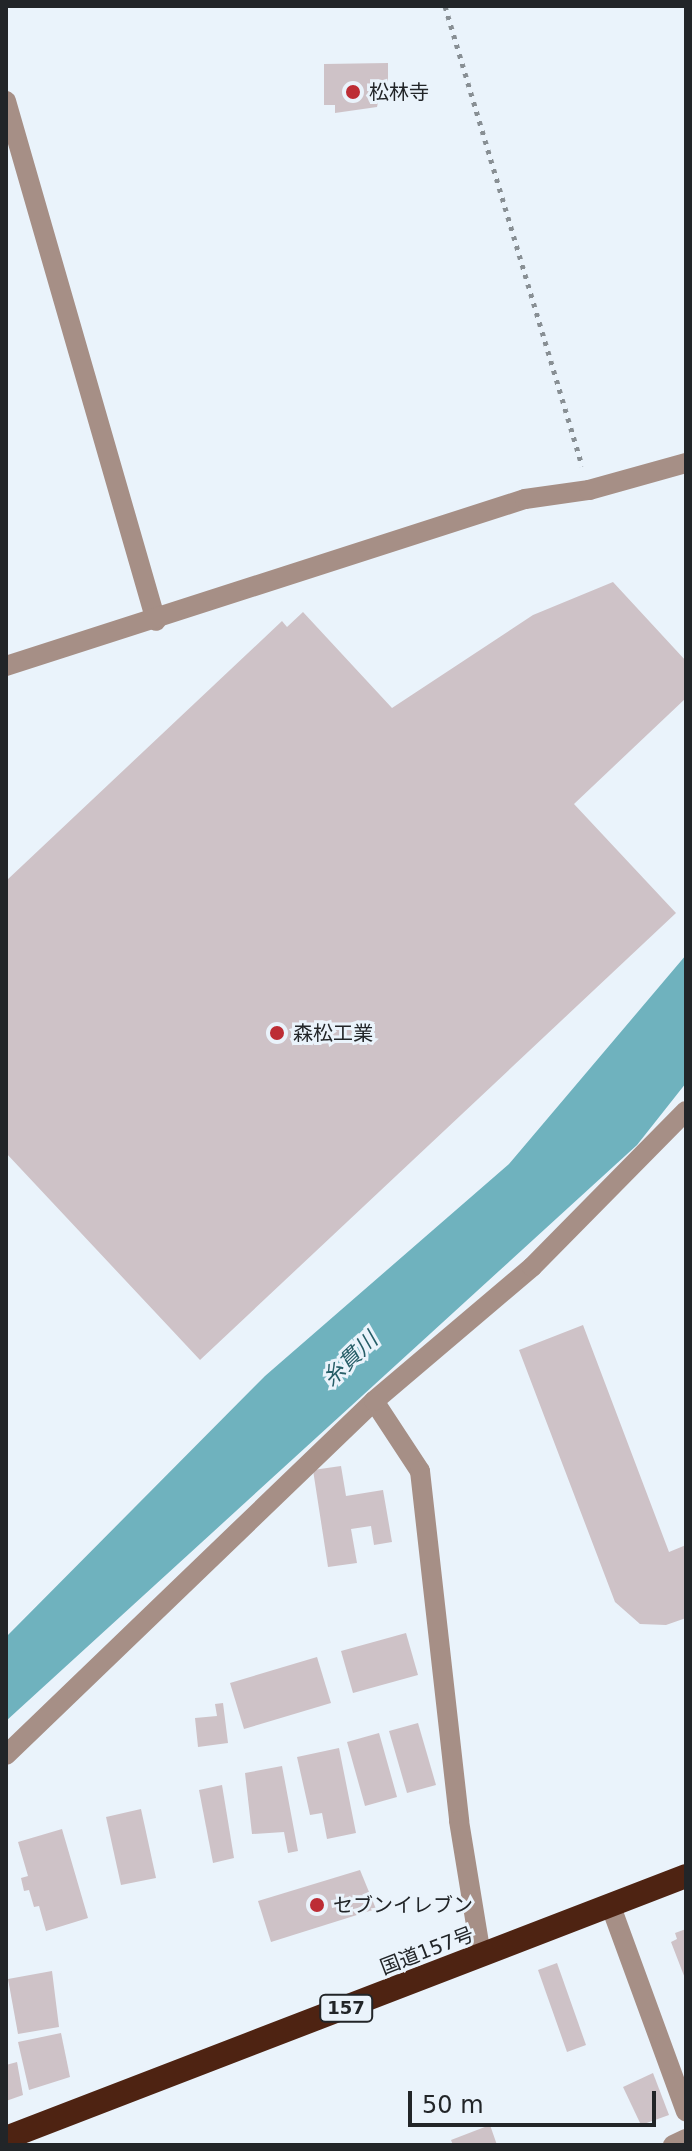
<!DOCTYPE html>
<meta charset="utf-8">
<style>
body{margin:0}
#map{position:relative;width:692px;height:2151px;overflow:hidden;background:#eaf3fb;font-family:"DejaVu Sans","Noto Sans JP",sans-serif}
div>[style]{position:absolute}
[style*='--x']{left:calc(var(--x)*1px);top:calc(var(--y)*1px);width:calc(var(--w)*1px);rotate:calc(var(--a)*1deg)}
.water>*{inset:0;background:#6fb2be}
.building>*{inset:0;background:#cec2c7}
.path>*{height:5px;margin-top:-2.5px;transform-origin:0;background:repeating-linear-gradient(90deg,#888f94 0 4px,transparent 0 10px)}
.minor>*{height:20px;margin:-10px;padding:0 10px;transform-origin:10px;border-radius:10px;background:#a68f86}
.highway>*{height:24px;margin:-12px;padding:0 12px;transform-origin:12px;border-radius:12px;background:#4e2312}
.dots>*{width:22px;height:22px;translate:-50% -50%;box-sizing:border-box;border:4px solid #eaf3fb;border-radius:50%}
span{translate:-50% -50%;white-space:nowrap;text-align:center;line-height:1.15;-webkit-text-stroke:6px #eaf3fb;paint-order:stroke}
.shield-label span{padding:2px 6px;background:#eaf3fb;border:2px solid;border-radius:6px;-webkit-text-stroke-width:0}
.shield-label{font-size:18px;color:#222528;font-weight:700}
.poi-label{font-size:20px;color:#222528}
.left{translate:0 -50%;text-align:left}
.street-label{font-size:20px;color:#222528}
.water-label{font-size:22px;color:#275e68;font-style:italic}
.frame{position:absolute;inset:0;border:8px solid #222528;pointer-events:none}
.scale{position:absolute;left:408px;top:2091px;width:248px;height:36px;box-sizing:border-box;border:4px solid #222528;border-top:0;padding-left:10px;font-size:24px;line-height:28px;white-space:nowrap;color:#222528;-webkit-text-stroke:6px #eaf3fb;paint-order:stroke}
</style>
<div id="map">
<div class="water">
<div style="clip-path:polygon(686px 955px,686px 1083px,637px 1145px,6px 1721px,6px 1637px,265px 1376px,509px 1164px)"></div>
</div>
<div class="building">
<div style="clip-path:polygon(388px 63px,388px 83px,382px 83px,377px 107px,335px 113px,335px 105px,324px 105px,324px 64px)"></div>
<div style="clip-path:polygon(613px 582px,686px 661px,686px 698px,574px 804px,676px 913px,200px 1360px,6px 1153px,6px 881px,282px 621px,287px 627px,303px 612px,392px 708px,533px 615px)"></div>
<div style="clip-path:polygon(583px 1325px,669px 1552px,686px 1545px,686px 1618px,666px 1625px,640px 1624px,615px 1602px,519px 1350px)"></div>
<div style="clip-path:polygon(341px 1466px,346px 1496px,383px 1490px,392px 1542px,374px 1545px,371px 1526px,351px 1529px,357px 1563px,328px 1567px,313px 1470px)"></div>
<div style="clip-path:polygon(406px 1633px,418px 1675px,353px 1693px,341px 1651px)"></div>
<div style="clip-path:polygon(317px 1657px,331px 1703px,244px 1729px,230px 1683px)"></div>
<div style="clip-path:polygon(223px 1703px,228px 1743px,198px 1747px,195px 1718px,217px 1716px,215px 1704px)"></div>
<div style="clip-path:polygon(418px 1723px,436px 1785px,407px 1793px,389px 1731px)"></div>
<div style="clip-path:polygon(379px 1733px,397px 1797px,365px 1806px,347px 1742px)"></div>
<div style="clip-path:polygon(339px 1748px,356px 1833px,327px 1839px,322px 1813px,310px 1815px,297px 1757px)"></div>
<div style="clip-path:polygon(282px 1766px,298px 1851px,288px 1853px,284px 1832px,252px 1834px,245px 1773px)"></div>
<div style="clip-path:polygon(222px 1785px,234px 1858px,213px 1863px,199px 1790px)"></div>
<div style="clip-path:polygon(141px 1809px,156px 1878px,121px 1885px,106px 1817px)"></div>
<div style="clip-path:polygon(62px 1829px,88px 1918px,46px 1931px,39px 1906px,34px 1907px,29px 1890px,24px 1891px,21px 1878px,28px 1876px,18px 1842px)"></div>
<div style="clip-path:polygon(360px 1870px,376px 1909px,271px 1942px,258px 1901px)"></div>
<div style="clip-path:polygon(686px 1929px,686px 1981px,671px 1942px,677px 1939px,675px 1933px)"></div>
<div style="clip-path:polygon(557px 1963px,586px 2045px,567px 2052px,538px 1970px)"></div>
<div style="clip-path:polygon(52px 1971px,59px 2027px,18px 2034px,8px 1979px)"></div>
<div style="clip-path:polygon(61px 2033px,70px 2077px,29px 2090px,18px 2042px)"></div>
<div style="clip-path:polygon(17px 2062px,23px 2095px,6px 2101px,6px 2065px)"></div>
<div style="clip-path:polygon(653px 2073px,669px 2115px,641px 2125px,623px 2087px)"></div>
<div style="clip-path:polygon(490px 2125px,497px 2145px,453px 2145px,451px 2140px)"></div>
</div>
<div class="path">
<div style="--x:445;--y:6;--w:480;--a:73.4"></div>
</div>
<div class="minor">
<div style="--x:6;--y:101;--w:541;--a:73.91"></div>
<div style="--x:6;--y:666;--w:545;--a:-17.84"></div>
<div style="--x:525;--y:499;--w:65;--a:-8"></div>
<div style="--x:589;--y:490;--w:101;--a:-15.6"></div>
<div style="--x:374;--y:1401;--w:84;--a:56.7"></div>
<div style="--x:420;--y:1471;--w:352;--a:83.6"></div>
<div style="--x:459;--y:1821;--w:137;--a:80.7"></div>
<div style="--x:6;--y:1755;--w:511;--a:-43.89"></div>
<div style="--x:374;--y:1401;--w:207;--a:-40.3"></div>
<div style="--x:532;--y:1267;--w:219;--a:-45.4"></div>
<div style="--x:610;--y:1904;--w:221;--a:69.9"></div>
<div style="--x:673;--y:2145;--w:14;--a:-25"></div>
</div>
<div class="highway">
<div style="--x:6;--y:2138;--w:729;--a:-21.07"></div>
</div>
<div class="dots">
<div style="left:353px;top:92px;background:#bd2d35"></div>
<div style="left:277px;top:1033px;background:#bd2d35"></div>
<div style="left:317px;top:1905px;background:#bd2d35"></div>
</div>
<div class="shield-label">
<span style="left:346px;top:2008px">157</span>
</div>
<div class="poi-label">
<span class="left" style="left:369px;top:92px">松林寺</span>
<span class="left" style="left:293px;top:1033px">森松工業</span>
<span class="left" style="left:333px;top:1905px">セブンイレブン</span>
</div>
<div class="street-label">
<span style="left:427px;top:1951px;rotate:-21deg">国道157号</span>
</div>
<div class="water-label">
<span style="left:350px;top:1359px;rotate:-44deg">糸貫川</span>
</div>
<div class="frame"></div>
<div class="scale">50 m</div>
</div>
